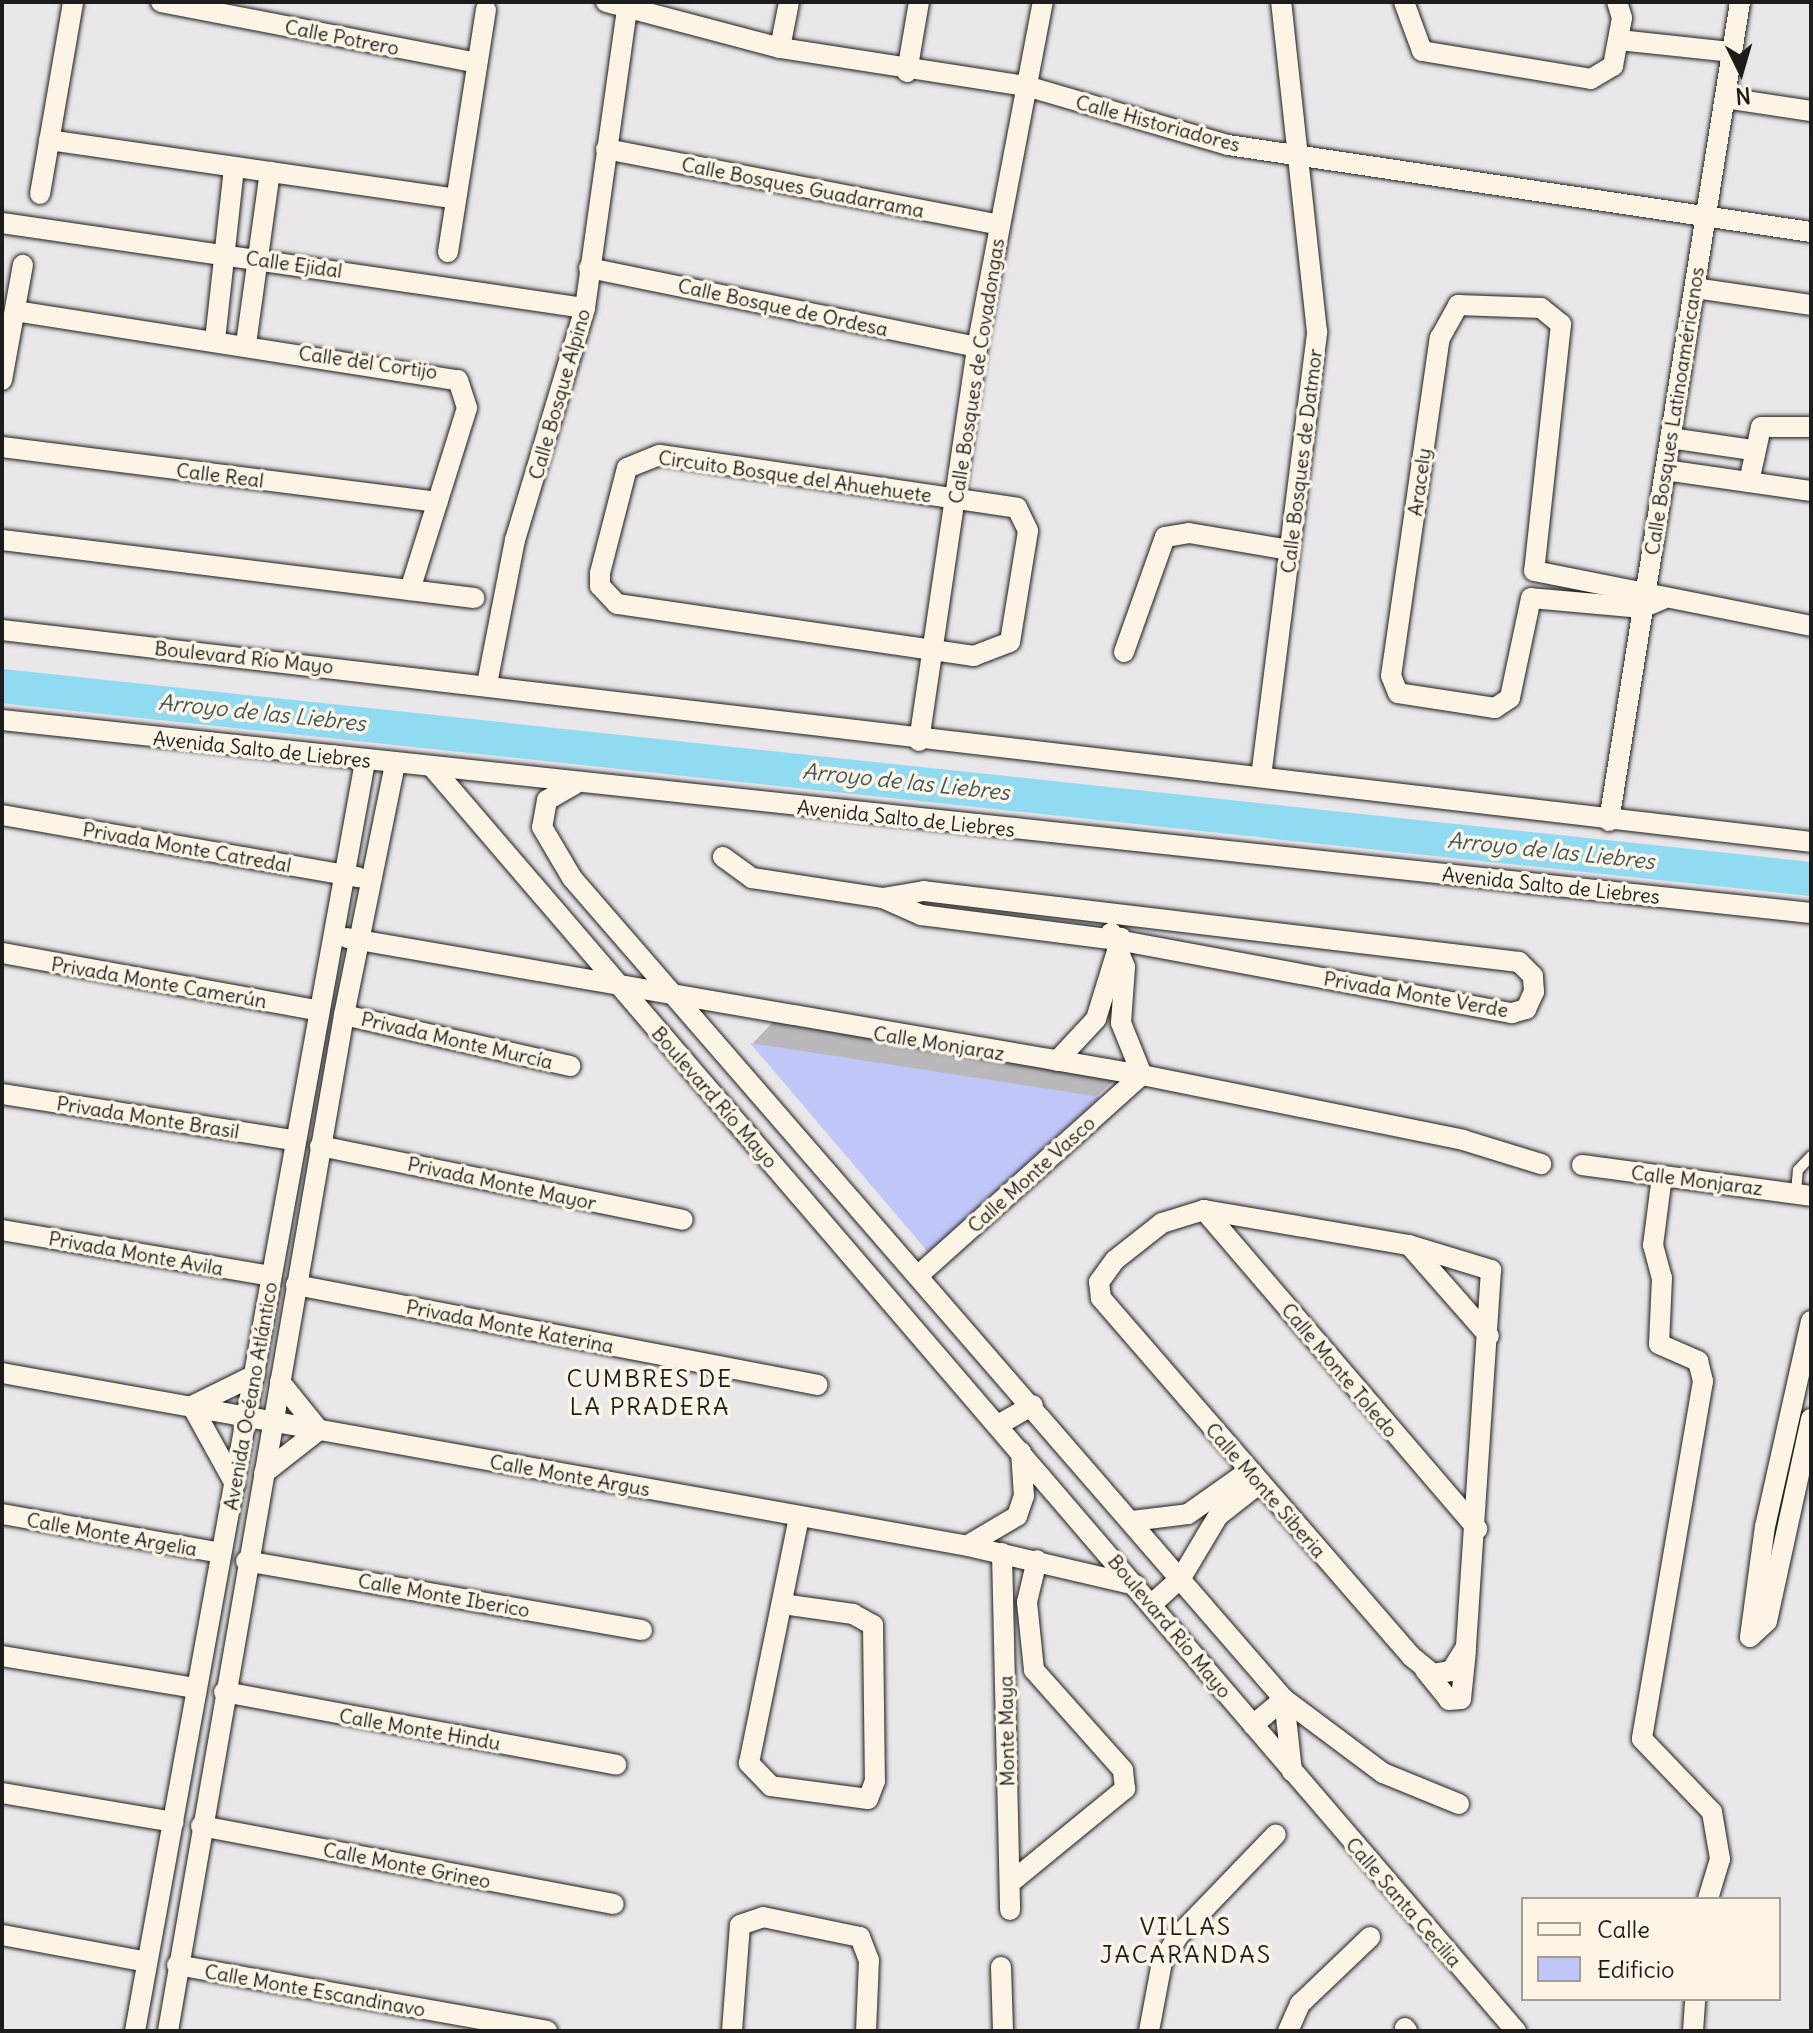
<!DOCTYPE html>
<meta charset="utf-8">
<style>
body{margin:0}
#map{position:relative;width:1813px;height:2033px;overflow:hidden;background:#eae7eb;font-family:Delius,sans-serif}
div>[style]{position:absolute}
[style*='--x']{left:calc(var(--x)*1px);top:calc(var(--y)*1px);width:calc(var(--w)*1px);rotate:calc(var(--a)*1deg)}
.shadow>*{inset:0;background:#0003}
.river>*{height:34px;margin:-17px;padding:0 17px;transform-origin:17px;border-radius:17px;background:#91dbf2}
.building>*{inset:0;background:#c1c6f8}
.roads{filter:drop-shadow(0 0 2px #1c1c1c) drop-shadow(0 0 2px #1c1c1c)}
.lane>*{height:10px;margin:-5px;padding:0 5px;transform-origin:5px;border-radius:5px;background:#fcf5e5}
.street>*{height:20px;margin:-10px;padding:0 10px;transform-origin:10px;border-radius:10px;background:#fcf5e5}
span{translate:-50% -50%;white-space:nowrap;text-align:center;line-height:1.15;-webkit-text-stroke:7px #fcf5e5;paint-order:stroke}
.street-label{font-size:20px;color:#1c1c1c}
.water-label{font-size:22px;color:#3f555c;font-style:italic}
.quarter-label{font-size:24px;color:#1c1c1c;letter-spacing:2px}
.frame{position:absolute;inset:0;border:4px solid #1c1c1c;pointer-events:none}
.legend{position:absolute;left:1521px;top:1897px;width:260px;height:104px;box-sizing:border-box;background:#fcf5e5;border:2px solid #a29e95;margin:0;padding:10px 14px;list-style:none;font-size:24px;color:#1c1c1c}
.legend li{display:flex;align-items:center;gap:16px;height:40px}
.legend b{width:40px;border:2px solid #a29e95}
.north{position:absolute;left:1701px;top:32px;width:80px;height:80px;-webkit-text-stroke:6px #fcf5e5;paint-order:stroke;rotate:175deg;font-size:22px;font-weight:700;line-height:32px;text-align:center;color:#1c1c1c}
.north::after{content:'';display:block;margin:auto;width:28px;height:36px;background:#1c1c1c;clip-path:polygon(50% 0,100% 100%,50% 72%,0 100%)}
</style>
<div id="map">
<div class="shadow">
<div style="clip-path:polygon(774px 1021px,1120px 1075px,928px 1249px,753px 1043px)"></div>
</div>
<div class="river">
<div style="--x:2;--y:686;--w:1819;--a:6.09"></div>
</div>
<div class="building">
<div style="clip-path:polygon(750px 1043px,1100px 1097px,928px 1252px)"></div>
</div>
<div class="roads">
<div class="lane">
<div style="--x:1796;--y:1192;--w:22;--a:-85"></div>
<div style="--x:1798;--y:1170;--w:19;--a:-47"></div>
</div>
<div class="street">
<div style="--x:161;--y:2;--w:322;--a:10.9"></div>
<div style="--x:606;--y:2;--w:180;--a:14.8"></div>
<div style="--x:780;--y:48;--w:249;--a:8.8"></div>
<div style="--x:1026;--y:86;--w:210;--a:16.3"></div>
<div style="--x:1228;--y:145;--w:589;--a:8.49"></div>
<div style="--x:1404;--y:2;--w:52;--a:69.8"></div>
<div style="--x:1422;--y:51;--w:171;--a:9.4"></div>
<div style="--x:1591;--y:79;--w:26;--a:-31"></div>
<div style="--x:1613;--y:66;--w:49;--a:-79.4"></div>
<div style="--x:1622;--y:18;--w:17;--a:-107"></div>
<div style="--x:1619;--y:40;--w:114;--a:6.1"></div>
<div style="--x:780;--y:48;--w:47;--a:-78.9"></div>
<div style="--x:907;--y:72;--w:71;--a:-80.3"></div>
<div style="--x:1725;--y:98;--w:87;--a:8.6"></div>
<div style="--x:49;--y:140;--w:411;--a:8.2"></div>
<div style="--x:606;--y:149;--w:401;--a:10.9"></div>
<div style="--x:40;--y:194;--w:195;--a:-80.2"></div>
<div style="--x:2;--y:223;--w:589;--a:8.3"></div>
<div style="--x:448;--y:252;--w:245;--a:-81.1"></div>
<div style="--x:589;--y:268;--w:396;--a:11.5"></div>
<div style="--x:1695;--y:288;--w:117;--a:8.3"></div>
<div style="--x:15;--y:311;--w:448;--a:8.9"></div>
<div style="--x:458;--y:380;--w:29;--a:72"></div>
<div style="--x:467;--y:408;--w:191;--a:107.4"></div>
<div style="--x:215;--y:340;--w:174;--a:-83.7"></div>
<div style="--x:246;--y:344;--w:174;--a:-82.1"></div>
<div style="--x:2;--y:380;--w:117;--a:-79.7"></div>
<div style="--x:1670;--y:438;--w:83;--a:8.3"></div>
<div style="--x:2;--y:447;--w:439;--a:7.2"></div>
<div style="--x:660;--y:455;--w:361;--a:8.4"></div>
<div style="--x:1017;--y:508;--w:25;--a:64"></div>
<div style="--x:1028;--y:531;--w:112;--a:99.2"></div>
<div style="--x:1010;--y:642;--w:39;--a:159"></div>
<div style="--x:974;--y:656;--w:361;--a:-171.7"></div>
<div style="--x:617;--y:604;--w:25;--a:-133"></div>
<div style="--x:600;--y:586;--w:13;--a:-90"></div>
<div style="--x:600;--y:573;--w:108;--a:-75.6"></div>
<div style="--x:627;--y:468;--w:35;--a:-22"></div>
<div style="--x:1665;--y:470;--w:148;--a:8.2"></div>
<div style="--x:1749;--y:482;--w:56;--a:-77.7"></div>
<div style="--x:1761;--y:427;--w:50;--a:0"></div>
<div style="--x:2;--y:540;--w:476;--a:7"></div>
<div style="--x:1663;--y:599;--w:23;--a:157"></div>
<div style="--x:1642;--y:608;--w:111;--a:-174.9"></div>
<div style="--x:1531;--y:598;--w:102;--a:101.9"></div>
<div style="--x:1510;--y:698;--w:18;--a:146"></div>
<div style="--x:1495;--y:708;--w:98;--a:-171.2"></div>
<div style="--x:1398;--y:693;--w:18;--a:-112"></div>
<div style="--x:1391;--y:676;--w:342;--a:-81.8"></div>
<div style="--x:1440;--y:338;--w:38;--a:-61"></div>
<div style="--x:1458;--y:305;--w:83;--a:2.1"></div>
<div style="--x:1541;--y:308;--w:26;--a:39"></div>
<div style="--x:1561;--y:324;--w:248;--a:96.2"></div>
<div style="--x:1534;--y:571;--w:282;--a:11.2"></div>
<div style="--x:2;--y:630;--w:1821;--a:6.68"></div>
<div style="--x:1124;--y:652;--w:122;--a:-70.4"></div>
<div style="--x:1165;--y:537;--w:24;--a:-9"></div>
<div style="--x:1189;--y:533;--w:101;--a:9.6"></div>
<div style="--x:487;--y:684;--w:147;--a:-79"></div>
<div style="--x:515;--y:540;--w:242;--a:-73.2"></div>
<div style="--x:585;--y:308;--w:309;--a:-82"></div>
<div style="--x:2;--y:720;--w:1819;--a:6.09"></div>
<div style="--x:919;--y:741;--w:398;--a:-81.6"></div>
<div style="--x:977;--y:347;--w:351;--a:-79.2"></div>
<div style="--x:433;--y:768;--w:1664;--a:49.39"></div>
<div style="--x:1261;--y:777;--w:449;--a:-82.8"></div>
<div style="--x:1317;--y:332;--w:332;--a:-96.2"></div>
<div style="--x:575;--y:784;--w:32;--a:150"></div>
<div style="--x:547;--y:800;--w:27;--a:100"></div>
<div style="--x:542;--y:827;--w:59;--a:59.5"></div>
<div style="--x:572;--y:878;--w:1087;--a:49.07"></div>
<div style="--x:1284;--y:1699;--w:73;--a:83.7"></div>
<div style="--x:2;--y:815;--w:362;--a:9.9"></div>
<div style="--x:1609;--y:821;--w:829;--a:-80.91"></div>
<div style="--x:723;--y:857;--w:36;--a:36"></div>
<div style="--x:752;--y:878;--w:133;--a:8.7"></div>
<div style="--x:883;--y:898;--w:42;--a:24.1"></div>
<div style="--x:921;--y:915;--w:198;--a:7.3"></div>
<div style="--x:1117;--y:940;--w:402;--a:10.5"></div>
<div style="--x:1512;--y:1013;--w:15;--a:-16"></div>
<div style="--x:1526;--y:1009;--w:19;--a:-65"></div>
<div style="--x:1534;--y:992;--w:16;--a:-94"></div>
<div style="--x:1533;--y:976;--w:20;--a:-135"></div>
<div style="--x:1519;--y:962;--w:599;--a:-173.2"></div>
<div style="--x:924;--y:891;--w:42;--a:170.3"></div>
<div style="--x:347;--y:938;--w:807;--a:9.78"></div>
<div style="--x:1142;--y:1075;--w:328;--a:11.4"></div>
<div style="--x:1463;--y:1140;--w:82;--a:17.1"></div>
<div style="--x:2;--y:953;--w:319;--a:10.3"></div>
<div style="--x:344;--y:1015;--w:232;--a:12.7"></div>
<div style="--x:1057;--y:1061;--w:57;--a:-47.1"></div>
<div style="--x:1096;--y:1019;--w:85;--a:-72.8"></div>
<div style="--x:2;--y:1094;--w:296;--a:9"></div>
<div style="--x:320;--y:1146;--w:370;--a:11.5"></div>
<div style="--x:1582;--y:1165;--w:231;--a:7.7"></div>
<div style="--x:1662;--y:1176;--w:70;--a:97.4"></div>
<div style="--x:1653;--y:1245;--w:34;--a:75"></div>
<div style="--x:1662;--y:1278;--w:66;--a:92.6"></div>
<div style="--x:1659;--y:1344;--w:43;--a:23.6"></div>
<div style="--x:1698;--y:1361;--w:21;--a:76"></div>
<div style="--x:1703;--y:1381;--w:363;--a:99.7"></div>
<div style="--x:1642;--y:1739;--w:101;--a:46.2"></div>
<div style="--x:1712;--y:1812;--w:48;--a:80.3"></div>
<div style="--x:1720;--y:1859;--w:42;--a:106.7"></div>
<div style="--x:1204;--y:1210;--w:208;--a:9.7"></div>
<div style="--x:1409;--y:1245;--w:86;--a:17"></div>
<div style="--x:1491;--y:1270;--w:378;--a:93.8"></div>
<div style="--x:1466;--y:1647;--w:28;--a:122"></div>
<div style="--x:1451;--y:1671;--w:18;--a:171"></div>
<div style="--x:1433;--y:1674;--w:28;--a:-141"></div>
<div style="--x:1411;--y:1656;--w:474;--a:-130.9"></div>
<div style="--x:1101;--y:1298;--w:16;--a:-97"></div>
<div style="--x:1099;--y:1282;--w:27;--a:-54"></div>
<div style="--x:1115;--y:1260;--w:60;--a:-38.2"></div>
<div style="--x:1162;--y:1223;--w:44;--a:-17.2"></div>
<div style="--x:1204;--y:1210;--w:420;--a:49.4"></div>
<div style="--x:2;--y:1230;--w:272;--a:9.7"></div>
<div style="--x:1409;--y:1245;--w:121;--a:48.7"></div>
<div style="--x:921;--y:1273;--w:297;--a:-41.9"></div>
<div style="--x:1142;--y:1075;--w:56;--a:-112"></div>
<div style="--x:1121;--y:1023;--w:56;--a:-85.9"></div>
<div style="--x:1125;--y:967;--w:37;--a:-112"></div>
<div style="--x:296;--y:1285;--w:531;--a:10.84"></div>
<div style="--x:1811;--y:1321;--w:210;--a:102.6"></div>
<div style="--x:1765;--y:1526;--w:112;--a:97.7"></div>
<div style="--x:1750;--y:1637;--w:23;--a:-43"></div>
<div style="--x:1767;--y:1621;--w:207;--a:-77.7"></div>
<div style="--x:2;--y:1373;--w:981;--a:10.15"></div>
<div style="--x:968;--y:1546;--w:172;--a:13.1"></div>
<div style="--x:998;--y:1425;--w:40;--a:-29.7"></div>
<div style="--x:264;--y:1473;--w:70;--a:-38"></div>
<div style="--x:319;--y:1430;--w:62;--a:-129.1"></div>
<div style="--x:235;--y:1484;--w:89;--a:-118.9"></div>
<div style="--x:192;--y:1406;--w:70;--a:-26.2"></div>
<div style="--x:2;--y:1514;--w:222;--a:10.1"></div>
<div style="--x:1132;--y:1521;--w:56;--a:-7.1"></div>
<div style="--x:1188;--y:1514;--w:75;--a:-35.2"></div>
<div style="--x:968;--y:1545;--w:57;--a:-30.6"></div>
<div style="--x:1017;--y:1516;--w:21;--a:-71"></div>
<div style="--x:1024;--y:1496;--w:44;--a:-93.9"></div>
<div style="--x:1002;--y:1553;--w:357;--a:88.7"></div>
<div style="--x:246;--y:1561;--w:402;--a:9.9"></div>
<div style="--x:783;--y:1604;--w:71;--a:8.1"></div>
<div style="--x:853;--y:1614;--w:23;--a:29"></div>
<div style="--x:873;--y:1625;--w:156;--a:89.3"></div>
<div style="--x:875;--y:1781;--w:19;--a:111"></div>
<div style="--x:868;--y:1799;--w:98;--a:-172.4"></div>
<div style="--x:771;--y:1786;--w:32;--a:-134"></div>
<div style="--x:749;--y:1763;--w:251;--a:-78.5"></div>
<div style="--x:1152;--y:1604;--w:39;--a:-42"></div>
<div style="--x:1181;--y:1578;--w:72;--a:-59.2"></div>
<div style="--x:1218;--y:1516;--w:53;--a:-38.2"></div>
<div style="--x:2;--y:1656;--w:197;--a:9.4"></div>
<div style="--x:1425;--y:1670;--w:38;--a:51"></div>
<div style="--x:1449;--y:1700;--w:12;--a:-5"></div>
<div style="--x:1461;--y:1699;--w:48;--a:-84.1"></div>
<div style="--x:224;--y:1692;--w:399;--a:10.5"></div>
<div style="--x:1253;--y:1725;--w:40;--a:-40"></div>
<div style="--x:1284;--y:1699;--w:124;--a:36.8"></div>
<div style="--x:1383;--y:1773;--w:82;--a:22.2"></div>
<div style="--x:2;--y:1793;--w:174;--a:9.6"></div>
<div style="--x:201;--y:1826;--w:420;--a:10.7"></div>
<div style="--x:1010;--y:1883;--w:149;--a:-39.3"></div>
<div style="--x:1125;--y:1789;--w:19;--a:-96"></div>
<div style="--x:1123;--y:1770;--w:134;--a:-131.7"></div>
<div style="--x:1034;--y:1670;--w:68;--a:-95.9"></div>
<div style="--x:1027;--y:1602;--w:43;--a:-76.6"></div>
<div style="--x:2;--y:1935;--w:147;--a:10.5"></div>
<div style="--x:177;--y:1965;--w:376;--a:10.1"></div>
<div style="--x:1001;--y:1967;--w:64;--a:88.2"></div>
<div style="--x:1405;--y:2028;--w:4;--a:56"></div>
<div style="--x:135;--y:2031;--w:1291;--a:-79.73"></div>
<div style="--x:168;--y:2031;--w:1031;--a:-80.17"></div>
<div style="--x:344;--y:1015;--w:256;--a:-78.5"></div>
<div style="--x:732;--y:2031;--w:106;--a:-85.7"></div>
<div style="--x:740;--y:1925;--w:24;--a:-19"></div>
<div style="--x:763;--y:1917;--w:99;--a:11.7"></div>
<div style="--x:860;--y:1937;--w:25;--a:69"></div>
<div style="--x:869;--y:1960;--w:71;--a:92.4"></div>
<div style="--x:1149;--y:2031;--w:70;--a:-79.3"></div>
<div style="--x:1162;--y:1962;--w:31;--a:-58"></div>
<div style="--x:1178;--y:1936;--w:141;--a:-46.1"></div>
<div style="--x:1288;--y:2031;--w:30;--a:-66"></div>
<div style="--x:1300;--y:2004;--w:97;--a:-43.7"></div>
<div style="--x:1693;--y:2031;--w:32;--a:-86"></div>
</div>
</div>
<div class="street-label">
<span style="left:342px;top:37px;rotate:11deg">Calle Potrero</span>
<span style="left:1158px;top:123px;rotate:15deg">Calle Historiadores</span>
<span style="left:803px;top:187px;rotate:11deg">Calle Bosques Guadarrama</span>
<span style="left:294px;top:264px;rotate:8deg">Calle Ejidal</span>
<span style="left:783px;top:307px;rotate:12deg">Calle Bosque de Ordesa</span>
<span style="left:368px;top:362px;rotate:8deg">Calle del Cortijo</span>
<span style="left:976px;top:371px;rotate:-81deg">Calle Bosques de Covadongas</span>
<span style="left:559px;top:394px;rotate:-74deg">Calle Bosque Alpino</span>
<span style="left:1674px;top:411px;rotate:-81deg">Calle Bosques Latinoaméricanos</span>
<span style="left:1301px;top:461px;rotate:-83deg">Calle Bosques de Datmor</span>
<span style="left:220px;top:475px;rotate:7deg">Calle Real</span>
<span style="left:795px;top:476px;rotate:8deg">Circuito Bosque del Ahuehuete</span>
<span style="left:1419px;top:482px;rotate:-82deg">Aracely</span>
<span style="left:244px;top:657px;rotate:6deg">Boulevard Río Mayo</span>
<span style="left:262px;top:749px;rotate:6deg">Avenida Salto de Liebres</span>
<span style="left:906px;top:818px;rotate:6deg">Avenida Salto de Liebres</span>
<span style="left:187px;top:847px;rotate:10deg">Privada Monte Catredal</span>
<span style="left:1551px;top:885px;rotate:6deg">Avenida Salto de Liebres</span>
<span style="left:159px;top:982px;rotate:10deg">Privada Monte Camerún</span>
<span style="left:1416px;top:994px;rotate:10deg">Privada Monte Verde</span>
<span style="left:457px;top:1040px;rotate:13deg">Privada Monte Murcía</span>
<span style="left:939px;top:1043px;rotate:9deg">Calle Monjaraz</span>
<span style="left:715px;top:1097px;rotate:49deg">Boulevard Río Mayo</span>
<span style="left:148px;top:1117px;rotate:9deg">Privada Monte Brasil</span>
<span style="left:1031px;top:1174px;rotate:-42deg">Calle Monte Vasco</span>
<span style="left:1697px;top:1180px;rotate:7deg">Calle Monjaraz</span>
<span style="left:502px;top:1183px;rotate:12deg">Privada Monte Mayor</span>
<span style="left:136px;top:1253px;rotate:10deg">Privada Monte Avila</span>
<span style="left:510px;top:1326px;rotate:11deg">Privada Monte Katerina</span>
<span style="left:1340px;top:1370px;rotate:50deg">Calle Monte Toledo</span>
<span style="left:250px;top:1396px;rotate:-80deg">Avenida Océano Atlántico</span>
<span style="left:570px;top:1475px;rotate:10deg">Calle Monte Argus</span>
<span style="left:1266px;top:1490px;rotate:49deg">Calle Monte Siberia</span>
<span style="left:112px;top:1534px;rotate:10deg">Calle Monte Argelia</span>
<span style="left:444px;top:1595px;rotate:10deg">Calle Monte Iberico</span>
<span style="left:1170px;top:1626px;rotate:50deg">Boulevard Río Mayo</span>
<span style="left:420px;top:1729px;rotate:10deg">Calle Monte Hindu</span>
<span style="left:1006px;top:1731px;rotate:-91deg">Monte Maya</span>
<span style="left:407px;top:1865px;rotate:11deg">Calle Monte Grineo</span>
<span style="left:1404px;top:1902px;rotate:49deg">Calle Santa Cecilia</span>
<span style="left:315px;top:1990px;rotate:10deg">Calle Monte Escandinavo</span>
</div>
<div class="water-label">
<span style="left:262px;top:713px;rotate:6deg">Arroyo de las Liebres</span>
<span style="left:906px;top:782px;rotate:6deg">Arroyo de las Liebres</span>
<span style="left:1551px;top:851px;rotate:6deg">Arroyo de las Liebres</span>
</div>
<div class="quarter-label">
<span style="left:650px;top:1393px">CUMBRES DE<br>LA PRADERA</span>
<span style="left:1186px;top:1941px">VILLAS<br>JACARANDAS</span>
</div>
<div class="frame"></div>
<ul class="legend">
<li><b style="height:10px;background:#fcf5e5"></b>Calle</li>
<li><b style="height:22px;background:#c1c6f8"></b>Edificio</li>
</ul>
<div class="north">N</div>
</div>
